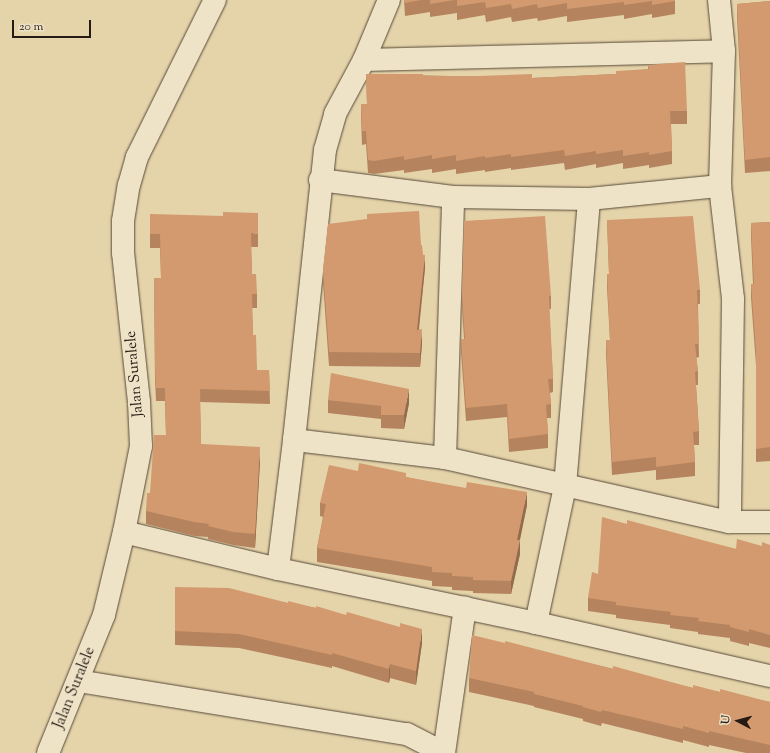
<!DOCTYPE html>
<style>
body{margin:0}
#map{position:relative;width:770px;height:753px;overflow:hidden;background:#e5d3a9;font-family:"Sorts Mill Goudy",serif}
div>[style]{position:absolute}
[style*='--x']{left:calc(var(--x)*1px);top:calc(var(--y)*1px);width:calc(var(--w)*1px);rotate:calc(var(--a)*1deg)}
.roads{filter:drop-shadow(0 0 1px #554939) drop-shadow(0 0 1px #554939)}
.minor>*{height:22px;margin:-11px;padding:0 11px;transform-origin:11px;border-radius:11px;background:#eee2c7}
.wall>*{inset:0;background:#b5845f}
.shaded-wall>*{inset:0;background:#936c4d}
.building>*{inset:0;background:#d29a6e}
span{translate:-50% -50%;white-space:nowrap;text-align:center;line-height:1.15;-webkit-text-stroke:4px #eee2c7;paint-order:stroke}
.street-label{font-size:15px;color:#251b14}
.north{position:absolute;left:718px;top:701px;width:40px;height:40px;-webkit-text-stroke:3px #eee2c7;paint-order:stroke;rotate:276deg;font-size:11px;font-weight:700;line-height:16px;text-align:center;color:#251b14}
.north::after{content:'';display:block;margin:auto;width:14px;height:18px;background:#251b14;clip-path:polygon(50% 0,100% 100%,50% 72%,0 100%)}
.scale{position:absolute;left:12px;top:20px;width:79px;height:18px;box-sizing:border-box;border:2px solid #251b14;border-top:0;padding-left:5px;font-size:12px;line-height:14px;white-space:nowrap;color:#251b14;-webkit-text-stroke:3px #eee2c7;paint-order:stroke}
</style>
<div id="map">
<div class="roads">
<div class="minor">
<div style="--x:719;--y:0;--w:51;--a:84.4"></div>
<div style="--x:724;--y:51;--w:135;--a:91.7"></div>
<div style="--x:720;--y:186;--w:114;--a:83.4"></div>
<div style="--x:733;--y:299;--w:223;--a:90.8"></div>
<div style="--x:364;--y:60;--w:360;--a:-1.4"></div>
<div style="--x:320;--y:180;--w:134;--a:7.3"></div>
<div style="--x:453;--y:197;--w:136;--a:0.8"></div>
<div style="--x:589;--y:199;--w:132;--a:-5.7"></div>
<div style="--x:294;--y:440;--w:152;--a:6.8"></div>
<div style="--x:445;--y:458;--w:292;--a:12.7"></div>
<div style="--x:730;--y:522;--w:40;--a:0"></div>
<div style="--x:445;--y:458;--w:261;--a:-88.2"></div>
<div style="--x:124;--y:532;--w:158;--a:13.5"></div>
<div style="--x:278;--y:569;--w:264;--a:11.8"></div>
<div style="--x:536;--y:623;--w:240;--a:12.8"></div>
<div style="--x:278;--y:569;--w:130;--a:-82.9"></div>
<div style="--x:294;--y:440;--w:292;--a:-83.9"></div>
<div style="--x:325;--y:150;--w:37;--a:-74"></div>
<div style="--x:335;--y:114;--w:61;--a:-61.8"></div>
<div style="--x:364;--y:60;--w:65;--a:-67.4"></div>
<div style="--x:536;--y:623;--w:140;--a:-78"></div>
<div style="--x:565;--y:486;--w:288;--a:-85.2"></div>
<div style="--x:78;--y:681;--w:333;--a:9.2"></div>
<div style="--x:407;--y:734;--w:42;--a:27.2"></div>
<div style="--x:48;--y:753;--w:149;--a:-67.9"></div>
<div style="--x:104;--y:615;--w:85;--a:-76.5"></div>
<div style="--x:124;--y:532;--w:88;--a:-78.8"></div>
<div style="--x:141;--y:446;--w:44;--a:-92.6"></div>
<div style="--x:139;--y:402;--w:150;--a:-96.1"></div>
<div style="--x:123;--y:253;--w:32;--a:-90"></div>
<div style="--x:123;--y:221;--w:36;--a:-81"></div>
<div style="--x:129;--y:185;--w:29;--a:-74"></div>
<div style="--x:137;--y:157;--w:175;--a:-63.6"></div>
<div style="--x:444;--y:753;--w:147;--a:-81.8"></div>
</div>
</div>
<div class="wall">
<div style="clip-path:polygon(404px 0,675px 0,675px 14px,652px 18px,652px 14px,624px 19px,624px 15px,567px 22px,567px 16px,538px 21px,537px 18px,512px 22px,511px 17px,486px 22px,485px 15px,457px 20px,457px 13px,430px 17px,430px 12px,405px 16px)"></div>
<div style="clip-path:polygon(770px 1px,770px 171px,745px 173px,737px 17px,737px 4px)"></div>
<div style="clip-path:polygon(648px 65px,687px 111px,687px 124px,671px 124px,672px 151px,672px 164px,649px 168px,649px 165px,623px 169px,623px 163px,596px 168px,596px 164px,565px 170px,564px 163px,511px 170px,511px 168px,485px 172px,485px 170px,456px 174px,456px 169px,432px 173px,432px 169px,404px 173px,404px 170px,374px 174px,368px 173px,366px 144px,362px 145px,361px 117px,361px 104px,367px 104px,366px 74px,532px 78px,616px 74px,648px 69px)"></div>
<div style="clip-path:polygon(150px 214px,258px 234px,258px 247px,251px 247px,252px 274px,257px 294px,257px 308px,252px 308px,253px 335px,257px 370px,269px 370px,270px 404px,200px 402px,201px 444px,260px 461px,255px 548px,233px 545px,208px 539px,208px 537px,194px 536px,146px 524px,146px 511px,150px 493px,166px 435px,165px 401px,156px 401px,155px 380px,154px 278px,161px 278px,160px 248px,150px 248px)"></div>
<div style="clip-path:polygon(607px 220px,700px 290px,700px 304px,698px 304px,699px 357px,696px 358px,698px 371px,698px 385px,696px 385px,699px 431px,699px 445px,694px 445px,695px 462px,695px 476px,656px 480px,656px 470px,612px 475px,606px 354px,606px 340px,610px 340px,607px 288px,607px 274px,609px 274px)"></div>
<div style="clip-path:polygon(770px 222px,770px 461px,756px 462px,756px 365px,751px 298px,751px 284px,753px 284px,751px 237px,751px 223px)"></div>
<div style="clip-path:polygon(421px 245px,425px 268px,419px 330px,422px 343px,420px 367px,329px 366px,323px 283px,323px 269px)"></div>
<div style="clip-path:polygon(462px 294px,551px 296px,551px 309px,549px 309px,553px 379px,553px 392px,550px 393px,551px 404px,551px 418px,547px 418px,548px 434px,548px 448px,509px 452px,507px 417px,466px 421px,461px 352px,461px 339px,464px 339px,462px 307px)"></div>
<div style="clip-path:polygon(328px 400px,409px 403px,404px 429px,381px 428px,381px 419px,328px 413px)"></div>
<div style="clip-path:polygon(358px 471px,406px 477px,527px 505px,520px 540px,520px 554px,511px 594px,473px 593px,473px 591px,452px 590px,452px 587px,432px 586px,432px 581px,317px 562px,317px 548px,323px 517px,320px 516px,320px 503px)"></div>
<div style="clip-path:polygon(627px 524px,736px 549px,770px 545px,770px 648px,749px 643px,749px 646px,730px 641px,730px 638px,698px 634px,698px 632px,670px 628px,670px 625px,616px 618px,616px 615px,588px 611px,588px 598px,598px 574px)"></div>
<div style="clip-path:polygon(175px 587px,288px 603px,316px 608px,422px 643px,416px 685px,390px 678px,389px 683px,332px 666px,332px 668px,239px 648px,175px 645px)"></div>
<div style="clip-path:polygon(505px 643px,693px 688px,720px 692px,770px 702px,770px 753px,746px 753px,709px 745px,709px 747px,683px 740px,683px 743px,602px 723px,601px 726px,583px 721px,583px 719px,534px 707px,534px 706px,469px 692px,469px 678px)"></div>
</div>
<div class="shaded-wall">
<div style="clip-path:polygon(425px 255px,425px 268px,417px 343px,417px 330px)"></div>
<div style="clip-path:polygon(422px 329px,422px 343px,420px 367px,420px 353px)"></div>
<div style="clip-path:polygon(409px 389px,409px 403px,404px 429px,404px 415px)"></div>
<div style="clip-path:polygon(260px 447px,260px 461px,255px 548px,255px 534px)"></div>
<div style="clip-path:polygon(527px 492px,527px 505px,517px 553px,517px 540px)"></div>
<div style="clip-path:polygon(520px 540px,520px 554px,511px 594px,511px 581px)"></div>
<div style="clip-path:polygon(422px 629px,422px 643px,416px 685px,416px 671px)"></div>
<div style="clip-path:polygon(390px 664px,390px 678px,389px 683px,389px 669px)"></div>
</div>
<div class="building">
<div style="clip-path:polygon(404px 0,421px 0,405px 3px)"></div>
<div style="clip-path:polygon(430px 0,455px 0,430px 4px)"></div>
<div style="clip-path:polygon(457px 0,675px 0,675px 1px,652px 5px,652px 1px,624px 5px,624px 2px,567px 9px,567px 3px,538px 8px,537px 4px,512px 9px,511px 4px,486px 8px,485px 2px,457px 6px)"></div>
<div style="clip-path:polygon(770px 1px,770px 157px,745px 160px,737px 4px)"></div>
<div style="clip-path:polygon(685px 62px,687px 111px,670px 111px,672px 151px,649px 155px,649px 152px,623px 156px,623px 150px,596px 154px,596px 151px,565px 156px,564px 150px,511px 157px,511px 154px,485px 158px,485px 156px,456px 161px,456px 155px,432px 159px,432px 155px,404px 160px,404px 156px,374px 161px,368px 160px,366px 131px,362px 131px,361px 104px,367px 104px,366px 74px,423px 74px,423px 76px,480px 76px,532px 74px,532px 78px,616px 74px,616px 71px,649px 69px,648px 65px)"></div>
<div style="clip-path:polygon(419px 211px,421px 245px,422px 245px,423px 255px,425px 255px,417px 330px,422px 329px,420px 353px,329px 352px,323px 269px,328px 224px,367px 219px,367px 214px)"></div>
<div style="clip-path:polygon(223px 212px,258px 213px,258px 234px,251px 233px,252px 274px,256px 274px,257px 294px,252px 294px,253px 335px,256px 335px,257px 370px,269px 370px,270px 391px,200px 389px,201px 444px,260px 447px,255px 534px,233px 532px,208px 526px,209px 524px,194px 522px,146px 511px,147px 493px,150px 493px,154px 435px,166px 435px,165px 388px,156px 388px,155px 367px,154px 278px,161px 278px,160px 234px,150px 234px,150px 214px,223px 216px)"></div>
<div style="clip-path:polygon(545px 216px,551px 296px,549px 296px,553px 379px,548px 379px,551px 404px,546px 405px,548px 434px,509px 439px,507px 404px,466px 408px,461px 339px,465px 339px,462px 294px,464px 221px)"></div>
<div style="clip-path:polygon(693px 216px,700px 290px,697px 290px,699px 344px,695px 344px,698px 371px,695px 372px,699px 431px,693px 432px,695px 462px,656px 467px,656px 457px,612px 462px,606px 340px,610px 340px,607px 274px,609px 274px,607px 220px)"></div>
<div style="clip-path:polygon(770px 222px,770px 447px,756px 449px,756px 351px,751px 284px,754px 284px,751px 223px)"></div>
<div style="clip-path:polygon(331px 373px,409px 389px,404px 415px,381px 415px,381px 406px,328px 400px)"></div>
<div style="clip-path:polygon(359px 463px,406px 473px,406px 477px,466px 488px,467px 482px,527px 492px,517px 540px,520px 540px,511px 581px,473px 580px,473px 577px,452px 576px,452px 573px,432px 572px,432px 567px,317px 548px,326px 504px,320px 503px,329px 465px,358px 471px)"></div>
<div style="clip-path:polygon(602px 517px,627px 524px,627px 520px,736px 549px,737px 539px,762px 546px,762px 542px,770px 545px,770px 635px,749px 629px,749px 632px,730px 627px,730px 625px,698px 621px,699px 618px,670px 615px,671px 612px,616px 605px,616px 602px,588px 598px,592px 572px,598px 574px)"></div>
<div style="clip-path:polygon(175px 587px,229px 588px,288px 603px,288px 601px,316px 608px,316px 606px,346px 615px,347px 612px,400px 627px,400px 623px,422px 629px,416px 671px,390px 664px,389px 669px,332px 653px,332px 655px,239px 634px,175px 631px)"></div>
<div style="clip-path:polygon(472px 635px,505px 643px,505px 641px,613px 669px,613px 666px,693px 688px,693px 685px,720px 692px,720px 689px,770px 702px,770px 745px,709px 731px,709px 733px,683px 726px,683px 729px,602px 710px,601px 712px,583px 707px,583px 706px,534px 694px,534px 692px,469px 678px)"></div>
</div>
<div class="street-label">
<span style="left:135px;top:374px;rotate:-95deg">Jalan Suralele</span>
<span style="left:75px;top:688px;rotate:-68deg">Jalan Suralele</span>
</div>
<div class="north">U</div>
<div class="scale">20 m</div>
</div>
